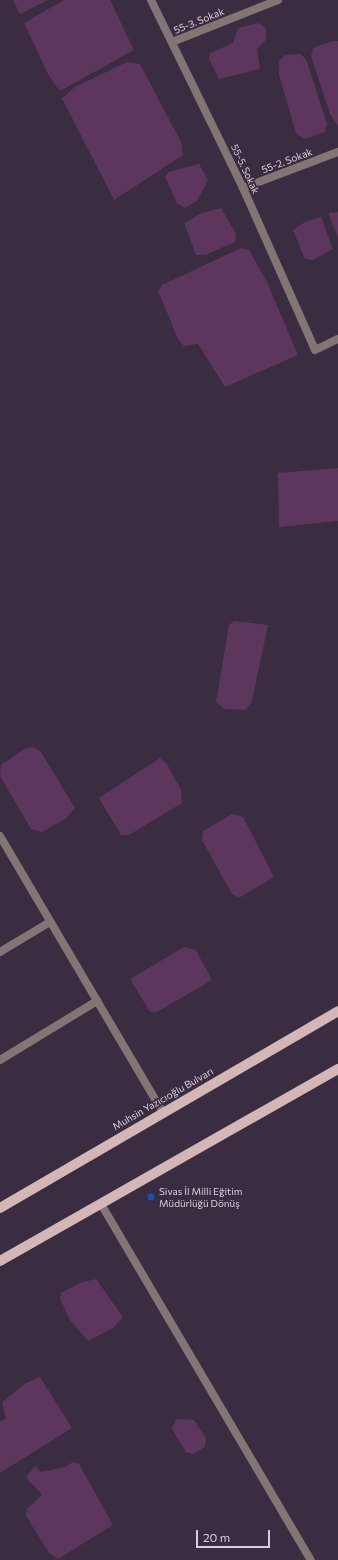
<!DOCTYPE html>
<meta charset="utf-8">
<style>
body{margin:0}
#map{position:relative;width:338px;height:1560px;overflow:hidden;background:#3a2c41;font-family:Commissioner,sans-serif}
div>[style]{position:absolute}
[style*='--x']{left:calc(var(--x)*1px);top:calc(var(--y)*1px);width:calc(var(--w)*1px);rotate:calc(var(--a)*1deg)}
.building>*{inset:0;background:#5d365e}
.service>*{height:8px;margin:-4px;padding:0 4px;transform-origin:4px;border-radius:4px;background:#837574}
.minor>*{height:8px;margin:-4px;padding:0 4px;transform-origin:4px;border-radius:4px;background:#837574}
.primary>*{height:10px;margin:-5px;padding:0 5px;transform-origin:5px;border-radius:5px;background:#d3b6b5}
.dots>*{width:11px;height:11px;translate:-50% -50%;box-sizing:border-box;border:2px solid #3a2c41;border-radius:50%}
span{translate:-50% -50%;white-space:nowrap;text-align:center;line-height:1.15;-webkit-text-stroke:3.5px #3a2c41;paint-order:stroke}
.street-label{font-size:10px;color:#d7cfdc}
.poi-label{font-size:10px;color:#d7cfdc}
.left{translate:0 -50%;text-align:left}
.scale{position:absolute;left:196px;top:1530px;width:74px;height:18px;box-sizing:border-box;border:2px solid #d7cfdc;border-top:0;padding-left:5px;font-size:12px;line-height:14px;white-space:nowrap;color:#d7cfdc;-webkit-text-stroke:3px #3a2c41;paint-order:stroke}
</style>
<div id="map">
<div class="building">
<div style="clip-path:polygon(13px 0,48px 0,20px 14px)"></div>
<div style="clip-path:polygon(64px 0,110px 0,134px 50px,60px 91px,49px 76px,24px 23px)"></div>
<div style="clip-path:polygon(258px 23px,266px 28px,266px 40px,257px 49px,260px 69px,219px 79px,209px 59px,210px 53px,233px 43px,238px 28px)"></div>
<div style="clip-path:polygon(333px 41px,338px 41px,338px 126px,330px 114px,311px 56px,313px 48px)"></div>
<div style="clip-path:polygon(300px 54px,306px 59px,327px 124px,325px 132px,304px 139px,296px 133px,279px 75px,279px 60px,286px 55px)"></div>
<div style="clip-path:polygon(127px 62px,140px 64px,181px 142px,183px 155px,114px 200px,62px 98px,75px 87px)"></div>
<div style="clip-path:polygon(199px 164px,208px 180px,197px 201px,185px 208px,177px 203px,165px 177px,168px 172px)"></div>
<div style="clip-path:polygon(221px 208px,236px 234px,235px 242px,205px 255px,196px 255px,184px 223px,202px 213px)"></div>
<div style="clip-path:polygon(338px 212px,338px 237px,328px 213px)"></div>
<div style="clip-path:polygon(321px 217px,333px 249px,313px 260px,305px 259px,293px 230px,305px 222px)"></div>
<div style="clip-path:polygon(241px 248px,249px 250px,267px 282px,298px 355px,225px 387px,198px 344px,184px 346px,178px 339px,158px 291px,162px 285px)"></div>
<div style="clip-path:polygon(338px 468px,338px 521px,279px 527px,278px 473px)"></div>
<div style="clip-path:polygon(234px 621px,268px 625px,252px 701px,246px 710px,224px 709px,216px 702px,229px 625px)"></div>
<div style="clip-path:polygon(34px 747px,41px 752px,75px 808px,65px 819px,42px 832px,31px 829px,0 776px,1px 765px,26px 748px)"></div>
<div style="clip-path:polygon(160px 758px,167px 764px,181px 790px,182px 803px,129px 835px,121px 835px,99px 798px)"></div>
<div style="clip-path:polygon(232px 814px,243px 817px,274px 877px,239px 898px,232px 894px,202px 840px,203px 831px)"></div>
<div style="clip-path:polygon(184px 947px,196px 950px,212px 980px,157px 1012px,150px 1012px,130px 979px)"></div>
<div style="clip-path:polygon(96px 1279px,123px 1317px,113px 1328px,88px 1341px,70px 1320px,60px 1299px,61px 1293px,79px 1283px)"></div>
<div style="clip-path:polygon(40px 1377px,72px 1428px,0 1473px,0 1421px,6px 1419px,2px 1402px,26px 1383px)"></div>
<div style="clip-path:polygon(176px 1419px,194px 1420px,206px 1438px,205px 1447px,193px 1454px,186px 1452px,172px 1429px)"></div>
<div style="clip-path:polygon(73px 1462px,79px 1464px,113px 1525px,58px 1559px,49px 1553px,26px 1516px,27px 1509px,42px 1495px,26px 1477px,35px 1466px,41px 1472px,65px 1467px)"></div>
</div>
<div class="service">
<div style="--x:101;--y:1204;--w:413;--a:59.5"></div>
</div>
<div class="minor">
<div style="--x:151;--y:0;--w:209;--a:63.9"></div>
<div style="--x:243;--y:188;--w:177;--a:66"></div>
<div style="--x:315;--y:350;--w:25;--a:-26"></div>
<div style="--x:172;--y:42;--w:114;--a:-21.6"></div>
<div style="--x:243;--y:188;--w:102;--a:-20.8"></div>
<div style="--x:0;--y:836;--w:321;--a:59.5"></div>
<div style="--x:0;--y:952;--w:58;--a:-31"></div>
<div style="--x:0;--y:1060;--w:114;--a:-31.3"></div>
</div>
<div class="primary">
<div style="--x:0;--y:1208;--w:391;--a:-30.2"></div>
<div style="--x:0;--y:1261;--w:389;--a:-29.6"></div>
</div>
<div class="dots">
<div style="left:151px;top:1197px;background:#1a4fb4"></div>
</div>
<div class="street-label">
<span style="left:199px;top:21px;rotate:-22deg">55-3. Sokak</span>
<span style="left:287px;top:161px;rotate:-21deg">55-2. Sokak</span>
<span style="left:245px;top:169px;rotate:65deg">55-5. Sokak</span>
<span style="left:163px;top:1099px;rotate:-30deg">Muhsin Yazıcıoğlu Bulvarı</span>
</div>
<div class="poi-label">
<span class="left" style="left:159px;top:1197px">Sivas İl Milli Eğitim<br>Müdürlüğü Dönüş</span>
</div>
<div class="scale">20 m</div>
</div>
